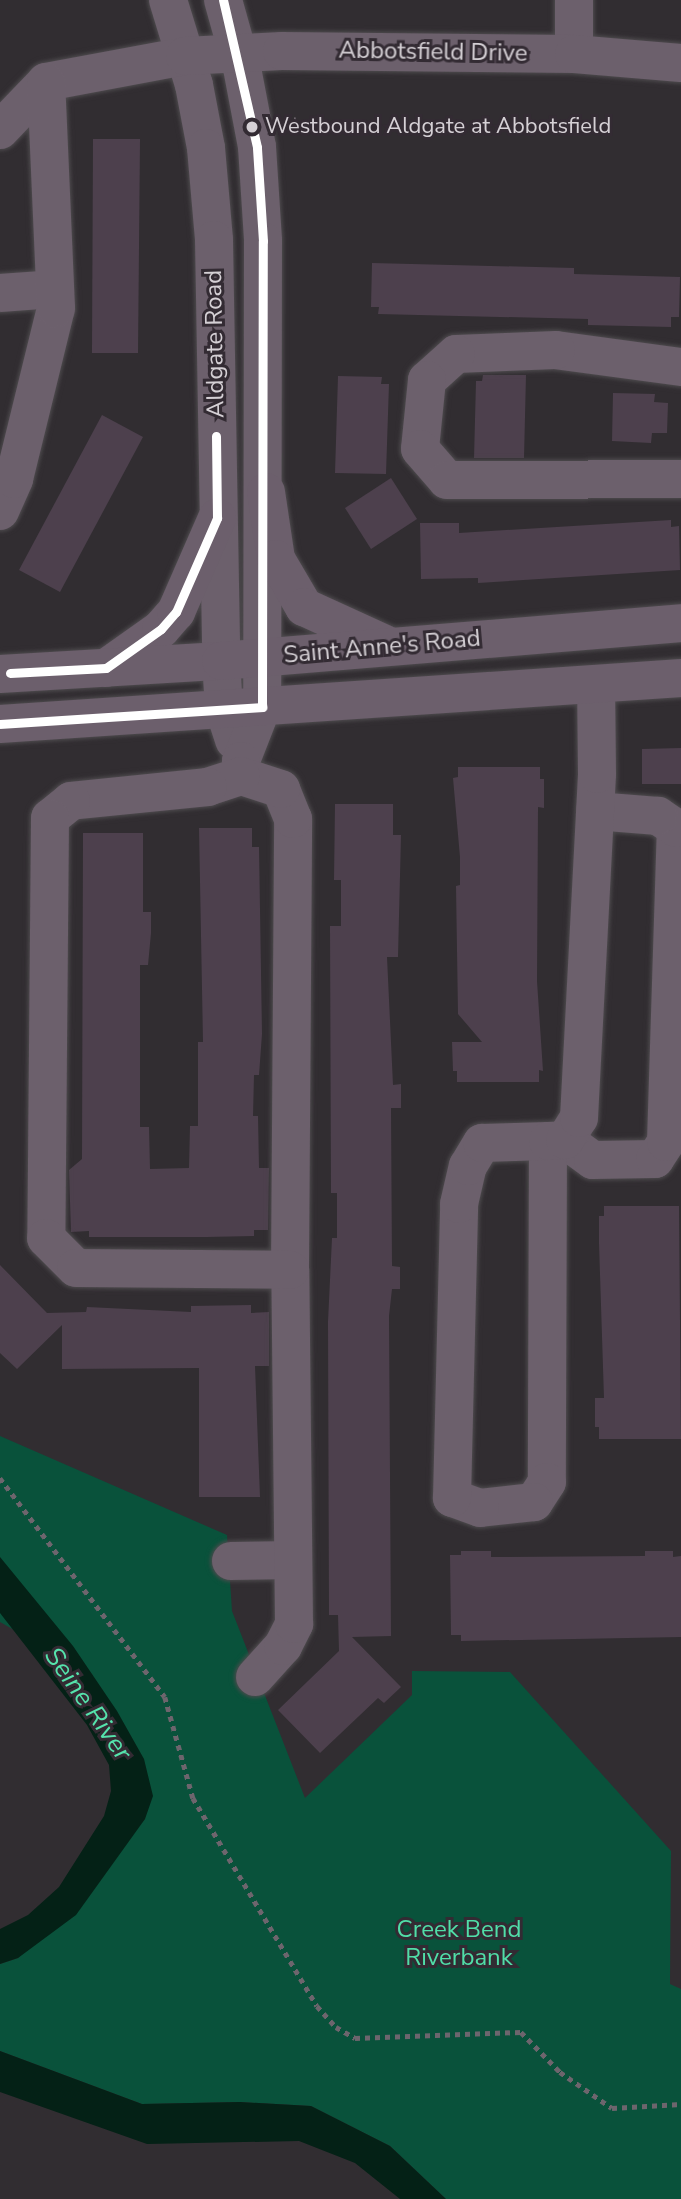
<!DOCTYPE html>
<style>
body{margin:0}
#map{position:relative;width:681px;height:2199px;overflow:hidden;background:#312d31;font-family:"Nunito Sans",sans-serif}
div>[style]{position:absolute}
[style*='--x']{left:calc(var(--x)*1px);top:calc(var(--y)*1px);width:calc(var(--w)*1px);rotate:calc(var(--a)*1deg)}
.green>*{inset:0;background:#09523b}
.water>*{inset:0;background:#042116}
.building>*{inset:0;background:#4d404d}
.path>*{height:4.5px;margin-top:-2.25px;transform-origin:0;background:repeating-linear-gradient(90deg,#6d656d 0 5px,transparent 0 10px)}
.roads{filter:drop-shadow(0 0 2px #4e4b4e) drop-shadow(0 0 2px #4e4b4e)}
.minor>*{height:38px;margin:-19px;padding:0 19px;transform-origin:19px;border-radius:19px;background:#6c606c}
.major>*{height:38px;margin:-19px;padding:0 19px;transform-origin:19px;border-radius:19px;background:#6c5f6c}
.bus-1>*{height:9px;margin:-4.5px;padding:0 4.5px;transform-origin:4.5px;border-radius:4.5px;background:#fff}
.dots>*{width:19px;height:19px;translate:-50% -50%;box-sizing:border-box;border:4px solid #332b33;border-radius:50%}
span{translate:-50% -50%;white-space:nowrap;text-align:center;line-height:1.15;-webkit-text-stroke:6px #332b33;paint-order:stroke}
.bus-label{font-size:22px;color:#d5d0d5}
.left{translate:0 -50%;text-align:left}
.street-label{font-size:24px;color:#d5d0d5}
.park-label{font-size:24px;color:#50dea8}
.water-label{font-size:26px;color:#55e3ac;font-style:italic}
</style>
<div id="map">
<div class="green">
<div style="clip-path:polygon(0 1436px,227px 1535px,232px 1611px,305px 1798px,412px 1695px,412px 1671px,510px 1672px,671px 1851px,670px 1984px,681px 1989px,681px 2199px,446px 2199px,390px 2146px,311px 2106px,240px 2102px,142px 2104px,0 2051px,0 1964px,18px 1958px,145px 1819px,92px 1674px,0 1622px)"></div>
</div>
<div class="water">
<div style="clip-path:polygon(0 1557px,73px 1646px,117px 1711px,144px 1759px,153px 1796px,145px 1819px,76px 1915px,18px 1958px,0 1964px,0 1929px,28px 1915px,59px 1887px,104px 1816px,111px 1791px,109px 1765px,87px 1725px,0 1613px)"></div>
<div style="clip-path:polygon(0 2051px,142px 2104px,240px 2102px,311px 2106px,390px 2146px,446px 2199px,400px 2199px,355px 2163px,299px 2141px,147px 2144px,0 2092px)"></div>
</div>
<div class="building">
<div style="clip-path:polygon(93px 139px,140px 139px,138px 353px,92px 353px)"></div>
<div style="clip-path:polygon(372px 263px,574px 268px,574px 274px,680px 277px,679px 317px,671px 317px,671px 327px,588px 325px,588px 319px,378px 314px,379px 307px,371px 307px)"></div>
<div style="clip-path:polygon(483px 375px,526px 375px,524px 458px,474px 458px,476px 381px,482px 381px)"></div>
<div style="clip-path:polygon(338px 376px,382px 377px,381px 384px,389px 384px,386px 474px,335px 473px)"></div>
<div style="clip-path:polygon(613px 393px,655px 394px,654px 402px,668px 403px,667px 433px,652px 433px,651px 443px,612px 441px)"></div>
<div style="clip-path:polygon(102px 415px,143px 437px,60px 592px,19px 570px)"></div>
<div style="clip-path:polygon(391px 478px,417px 519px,371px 549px,345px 508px)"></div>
<div style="clip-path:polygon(671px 520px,671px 527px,679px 526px,680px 570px,478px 583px,478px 578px,421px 579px,420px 523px,459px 523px,459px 533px)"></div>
<div style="clip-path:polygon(681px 748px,681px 784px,642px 784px,642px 749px)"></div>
<div style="clip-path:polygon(458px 767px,540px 767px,540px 779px,544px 779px,544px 808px,538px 807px,537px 981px,543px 1071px,539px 1070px,539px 1082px,457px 1082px,457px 1071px,453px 1071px,452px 1042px,482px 1042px,458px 1014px,456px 886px,460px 885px,460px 857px,453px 778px,458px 777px)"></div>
<div style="clip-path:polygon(335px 804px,393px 804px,393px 835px,401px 835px,398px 957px,387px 957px,393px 1085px,401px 1084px,401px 1108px,391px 1108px,392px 1266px,400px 1267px,400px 1289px,392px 1289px,389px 1316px,391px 1636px,352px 1637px,401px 1687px,384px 1703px,378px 1698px,320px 1753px,278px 1710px,339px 1651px,338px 1615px,329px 1615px,328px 1322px,332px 1238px,337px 1238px,337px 1193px,331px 1193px,330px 926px,341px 926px,341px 880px,334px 880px)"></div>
<div style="clip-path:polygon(199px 828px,252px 828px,252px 847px,259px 847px,262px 1034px,259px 1075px,254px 1075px,253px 1116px,258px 1116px,259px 1168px,269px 1168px,268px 1230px,254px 1230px,254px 1236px,206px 1237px,89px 1237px,89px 1231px,71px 1232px,69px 1170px,82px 1159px,83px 833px,143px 833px,143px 912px,151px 912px,151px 933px,148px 965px,140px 965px,140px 1127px,149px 1127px,150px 1169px,189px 1168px,190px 1126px,198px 1126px,198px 1042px,203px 1042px)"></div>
<div style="clip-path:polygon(604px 1206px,679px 1206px,681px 1439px,599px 1439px,599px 1427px,595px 1427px,595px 1398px,604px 1398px,599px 1243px,599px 1216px,604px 1216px)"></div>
<div style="clip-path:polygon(0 1265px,47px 1313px,86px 1312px,87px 1307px,191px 1312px,191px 1306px,251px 1305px,251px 1313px,269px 1312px,269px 1366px,255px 1366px,260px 1497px,199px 1497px,199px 1368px,62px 1369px,62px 1325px,17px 1369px,0 1353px)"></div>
<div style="clip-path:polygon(461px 1551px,491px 1551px,491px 1557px,645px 1556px,645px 1551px,673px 1551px,673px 1557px,681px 1556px,681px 1637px,461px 1641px,461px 1635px,451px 1635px,450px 1555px,461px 1555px)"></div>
</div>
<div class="path">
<div style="--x:284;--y:121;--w:12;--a:-9"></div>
<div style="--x:0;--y:1478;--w:274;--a:53"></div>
<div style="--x:165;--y:1697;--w:105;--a:74.5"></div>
<div style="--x:193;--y:1798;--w:242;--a:59.2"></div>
<div style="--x:317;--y:2006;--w:28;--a:48"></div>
<div style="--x:336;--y:2027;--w:22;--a:30"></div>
<div style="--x:355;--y:2038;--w:166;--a:-2.1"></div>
<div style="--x:521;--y:2032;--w:56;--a:45.7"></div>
<div style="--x:560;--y:2072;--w:63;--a:34.7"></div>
<div style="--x:612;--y:2108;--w:69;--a:-3.3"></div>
</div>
<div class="roads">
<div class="minor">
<div style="--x:168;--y:0;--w:89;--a:73"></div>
<div style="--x:194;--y:85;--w:64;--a:79.2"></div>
<div style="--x:206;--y:148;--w:92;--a:85"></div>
<div style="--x:214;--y:240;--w:421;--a:89"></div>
<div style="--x:221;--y:661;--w:48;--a:86.4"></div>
<div style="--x:224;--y:709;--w:33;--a:72"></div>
<div style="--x:223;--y:0;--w:71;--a:74.4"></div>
<div style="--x:242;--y:68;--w:80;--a:79.2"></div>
<div style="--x:257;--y:147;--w:94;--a:86.3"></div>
<div style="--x:263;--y:241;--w:466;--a:90.1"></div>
<div style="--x:262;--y:707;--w:58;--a:111.3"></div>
<div style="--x:241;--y:761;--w:15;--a:90"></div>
<div style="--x:574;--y:54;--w:54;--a:-90"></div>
<div style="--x:0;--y:130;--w:66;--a:-46.2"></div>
<div style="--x:46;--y:82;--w:141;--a:-10.6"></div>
<div style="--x:185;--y:56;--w:97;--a:-3"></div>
<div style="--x:282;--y:51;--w:292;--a:0.6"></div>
<div style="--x:574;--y:54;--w:107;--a:4.8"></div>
<div style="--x:0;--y:293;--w:55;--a:-4.2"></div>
<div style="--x:681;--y:367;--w:126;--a:-172.3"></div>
<div style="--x:556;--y:350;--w:100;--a:177.7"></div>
<div style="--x:456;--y:354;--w:39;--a:138"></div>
<div style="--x:427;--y:380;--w:69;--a:95.8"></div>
<div style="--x:420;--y:449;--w:41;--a:48.9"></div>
<div style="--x:447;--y:480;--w:234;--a:-0.2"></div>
<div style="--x:0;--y:511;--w:35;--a:-66"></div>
<div style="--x:14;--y:479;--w:176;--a:-76.2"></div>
<div style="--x:56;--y:308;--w:226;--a:-92.5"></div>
<div style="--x:565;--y:1140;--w:34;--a:36"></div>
<div style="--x:593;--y:1160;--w:62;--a:-0.9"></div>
<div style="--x:655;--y:1159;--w:20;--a:-57"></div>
<div style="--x:666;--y:1142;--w:314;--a:-88.2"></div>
<div style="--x:676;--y:828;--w:22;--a:-146"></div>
<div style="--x:658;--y:816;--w:63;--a:-175.5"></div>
<div style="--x:548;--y:1141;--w:341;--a:90.2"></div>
<div style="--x:547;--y:1482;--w:24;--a:123"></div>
<div style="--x:534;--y:1502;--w:54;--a:173.7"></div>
<div style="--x:480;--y:1508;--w:30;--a:-160"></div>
<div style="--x:452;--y:1498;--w:294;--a:-88.6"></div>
<div style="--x:459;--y:1204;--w:39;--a:-77"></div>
<div style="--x:468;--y:1166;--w:27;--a:-59"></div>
<div style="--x:482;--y:1143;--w:66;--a:-1.7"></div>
<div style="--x:548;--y:1141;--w:17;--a:-3"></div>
<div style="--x:565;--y:1140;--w:26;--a:-58"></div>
<div style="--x:579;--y:1118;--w:344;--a:-87"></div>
<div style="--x:597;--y:774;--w:90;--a:-90.6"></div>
<div style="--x:231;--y:1561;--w:62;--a:-0.9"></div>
<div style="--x:255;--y:1677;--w:42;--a:-47.9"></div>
<div style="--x:283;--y:1646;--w:25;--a:-63"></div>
<div style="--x:294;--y:1624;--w:354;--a:-90.6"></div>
<div style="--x:290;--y:1270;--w:451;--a:-89.6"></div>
<div style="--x:293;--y:819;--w:32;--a:-112"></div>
<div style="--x:281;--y:789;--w:42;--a:-162"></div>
<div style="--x:241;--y:776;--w:35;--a:162"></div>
<div style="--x:208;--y:787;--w:138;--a:174.2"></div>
<div style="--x:71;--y:801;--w:27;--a:141"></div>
<div style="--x:50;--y:818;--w:420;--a:90.5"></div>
<div style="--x:46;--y:1238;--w:42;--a:45"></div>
<div style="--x:76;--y:1268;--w:214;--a:0.5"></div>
</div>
<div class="major">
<div style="--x:266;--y:492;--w:68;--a:81.5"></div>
<div style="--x:276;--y:559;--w:56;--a:59.7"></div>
<div style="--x:304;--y:607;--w:94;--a:24.6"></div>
<div style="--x:106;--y:668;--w:67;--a:-35.3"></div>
<div style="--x:161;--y:629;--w:23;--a:-49"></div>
<div style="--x:176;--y:612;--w:103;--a:-66.4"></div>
<div style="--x:0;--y:674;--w:221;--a:-3.4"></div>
<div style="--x:221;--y:661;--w:462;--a:-4.7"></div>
<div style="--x:0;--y:724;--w:683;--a:-3.86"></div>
</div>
</div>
<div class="bus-1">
<div style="--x:10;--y:673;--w:96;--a:-3"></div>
<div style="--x:106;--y:668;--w:67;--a:-35.3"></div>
<div style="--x:161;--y:629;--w:23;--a:-49"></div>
<div style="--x:176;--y:612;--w:103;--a:-66.4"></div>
<div style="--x:217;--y:518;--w:82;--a:-90.7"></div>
<div style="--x:0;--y:724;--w:263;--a:-3.7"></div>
<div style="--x:262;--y:707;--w:466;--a:-89.9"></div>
<div style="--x:263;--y:241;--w:94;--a:-93.7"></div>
<div style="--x:257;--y:147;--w:151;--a:-103"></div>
</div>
<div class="dots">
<div style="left:252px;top:127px;background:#d5d0d5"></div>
</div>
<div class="bus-label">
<span class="left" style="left:265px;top:127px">Westbound Aldgate at Abbotsfield</span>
</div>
<div class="street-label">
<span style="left:433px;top:52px;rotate:1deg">Abbotsfield Drive</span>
<span style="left:215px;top:344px;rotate:-91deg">Aldgate Road</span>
<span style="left:382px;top:647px;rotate:-5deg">Saint Anne's Road</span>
</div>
<div class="park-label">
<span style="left:459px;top:1944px">Creek Bend<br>Riverbank</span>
</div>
<div class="water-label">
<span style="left:88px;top:1704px;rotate:55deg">Seine River</span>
</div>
</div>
